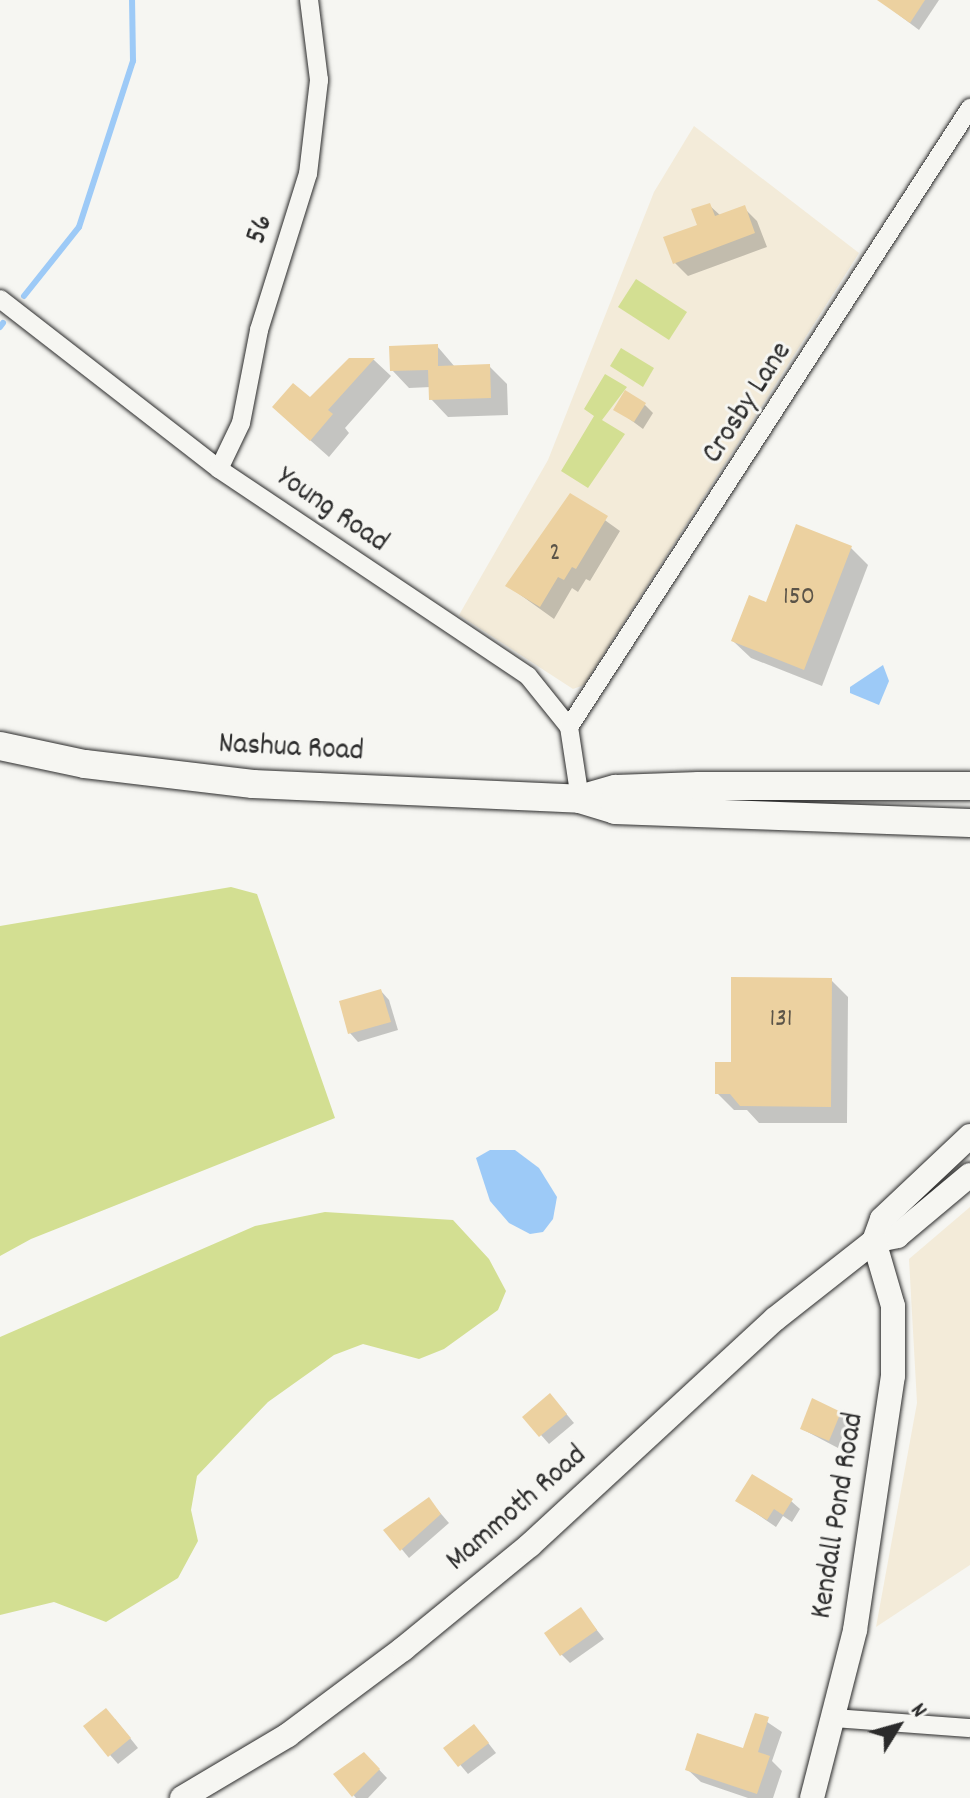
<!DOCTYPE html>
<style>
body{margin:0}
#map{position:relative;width:970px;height:1798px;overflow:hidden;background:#f6f6f2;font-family:Dekko,sans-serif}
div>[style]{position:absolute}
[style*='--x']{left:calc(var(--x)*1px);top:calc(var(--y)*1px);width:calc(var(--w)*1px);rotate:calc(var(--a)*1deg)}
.built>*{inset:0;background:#f3ebd9}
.green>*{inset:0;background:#d3df92}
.water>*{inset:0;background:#9dcaf7}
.shadow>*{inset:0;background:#0003}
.stream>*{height:6px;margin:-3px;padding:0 3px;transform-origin:3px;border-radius:3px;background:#9dcaf7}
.building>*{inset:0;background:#ecd1a0}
.roads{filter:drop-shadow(0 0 2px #2b2b2b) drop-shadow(0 0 2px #2b2b2b)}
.street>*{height:18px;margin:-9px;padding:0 9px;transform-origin:9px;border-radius:9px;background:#f6f6f2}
.secondary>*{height:24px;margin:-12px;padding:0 12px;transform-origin:12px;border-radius:12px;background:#f6f6f2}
.primary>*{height:28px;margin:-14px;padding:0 14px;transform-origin:14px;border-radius:14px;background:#f6f6f2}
span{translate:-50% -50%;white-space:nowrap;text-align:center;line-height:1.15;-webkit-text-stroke:6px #f6f6f2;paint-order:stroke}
.number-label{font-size:26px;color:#5b5448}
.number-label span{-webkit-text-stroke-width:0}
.street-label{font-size:30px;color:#2b2b2b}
.north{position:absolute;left:858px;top:1686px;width:80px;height:80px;-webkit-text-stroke:6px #f6f6f2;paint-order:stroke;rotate:53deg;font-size:22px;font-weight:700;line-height:32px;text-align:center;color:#2b2b2b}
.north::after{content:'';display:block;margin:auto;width:28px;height:36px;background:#2b2b2b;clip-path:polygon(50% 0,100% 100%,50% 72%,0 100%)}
</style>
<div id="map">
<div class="built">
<div style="clip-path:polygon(694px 126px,859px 253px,584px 685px,573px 689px,459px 615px,548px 460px,654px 192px)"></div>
<div style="clip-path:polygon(970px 1207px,970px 1565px,876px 1627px,917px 1403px,909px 1259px)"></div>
</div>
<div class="green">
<div style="clip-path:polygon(636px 279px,687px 312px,669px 340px,618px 307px)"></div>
<div style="clip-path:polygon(621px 348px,654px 368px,643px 387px,610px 366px)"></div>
<div style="clip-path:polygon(605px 374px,627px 387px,602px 420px,625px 434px,588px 488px,561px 471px,594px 416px,584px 409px)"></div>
<div style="clip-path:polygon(231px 887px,257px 894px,335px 1118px,31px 1239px,0 1256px,0 926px)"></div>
<div style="clip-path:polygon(325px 1212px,453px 1220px,489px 1259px,506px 1291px,498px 1310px,444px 1349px,419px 1359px,363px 1344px,334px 1355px,268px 1402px,197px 1476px,191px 1510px,198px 1541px,178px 1578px,106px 1622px,54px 1602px,0 1615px,0 1337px,255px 1226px)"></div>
</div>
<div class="water">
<div style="clip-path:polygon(883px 665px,889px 681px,879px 705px,850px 693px,850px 687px)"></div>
<div style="clip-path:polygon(490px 1150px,515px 1150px,539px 1168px,557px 1197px,553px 1219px,543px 1232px,530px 1234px,509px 1223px,490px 1201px,476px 1158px)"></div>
</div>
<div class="shadow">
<div style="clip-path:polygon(879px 0,939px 0,919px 30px)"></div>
<div style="clip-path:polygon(709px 205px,721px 216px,744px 208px,757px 221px,767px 247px,688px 276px,675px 263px)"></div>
<div style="clip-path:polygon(437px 346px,455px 367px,489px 366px,507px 384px,508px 415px,448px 417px,431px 399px,431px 387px,409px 388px,392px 370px)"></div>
<div style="clip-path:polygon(350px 360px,374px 360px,391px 376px,345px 428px,349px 433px,329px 457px,292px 424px)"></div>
<div style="clip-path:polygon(645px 405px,653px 413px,643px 429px,616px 409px)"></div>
<div style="clip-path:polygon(570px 495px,620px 531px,590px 581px,586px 579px,578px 592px,572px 588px,554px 619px,508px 586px)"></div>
<div style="clip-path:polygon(851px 548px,868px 565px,822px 686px,751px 658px,733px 641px,767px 604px)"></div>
<div style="clip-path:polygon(831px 980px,848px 997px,847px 1123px,759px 1123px,747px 1110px,734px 1110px,717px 1093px,733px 1064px)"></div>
<div style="clip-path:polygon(381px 991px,389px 1000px,398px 1030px,358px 1042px,350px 1033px)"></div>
<div style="clip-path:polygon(558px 1404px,574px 1423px,549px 1444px,525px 1417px)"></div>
<div style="clip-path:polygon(840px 1413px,848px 1422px,838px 1448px,802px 1429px)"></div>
<div style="clip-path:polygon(429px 1500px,449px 1523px,409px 1558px,386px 1530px)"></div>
<div style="clip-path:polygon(738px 1501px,791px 1501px,800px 1509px,792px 1522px,783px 1516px,776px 1527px)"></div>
<div style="clip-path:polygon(581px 1610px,604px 1639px,570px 1663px,561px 1654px)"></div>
<div style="clip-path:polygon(757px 1715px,782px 1732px,772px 1761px,782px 1771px,773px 1798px,748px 1798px,701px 1782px,687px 1769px,745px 1751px)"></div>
<div style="clip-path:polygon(115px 1719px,138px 1748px,118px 1764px,110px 1755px)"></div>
<div style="clip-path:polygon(482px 1735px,496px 1753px,468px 1774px,446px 1748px)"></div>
<div style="clip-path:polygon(373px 1763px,387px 1778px,368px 1798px,356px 1798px,336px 1775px)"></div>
</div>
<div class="stream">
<div style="--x:24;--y:296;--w:88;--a:-51.4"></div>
<div style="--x:79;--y:227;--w:175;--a:-72"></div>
<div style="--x:133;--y:61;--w:61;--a:-90.9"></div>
<div style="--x:0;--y:327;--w:5;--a:-53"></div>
</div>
<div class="building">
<div style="clip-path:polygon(877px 0,925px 0,910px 23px)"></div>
<div style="clip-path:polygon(710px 203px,715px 216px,745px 205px,755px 233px,673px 264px,663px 237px,697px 225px,691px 209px)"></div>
<div style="clip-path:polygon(438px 344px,438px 366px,490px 364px,491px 398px,429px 400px,428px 370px,390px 371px,389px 346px)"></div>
<div style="clip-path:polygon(349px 358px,375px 358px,328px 410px,333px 414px,310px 441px,272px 407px,293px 383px,310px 397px)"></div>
<div style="clip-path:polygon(625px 390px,646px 403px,634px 422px,613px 410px)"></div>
<div style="clip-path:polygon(570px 493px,608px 516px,576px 569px,572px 567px,564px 580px,558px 577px,540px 607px,505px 586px)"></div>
<div style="clip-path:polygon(796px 524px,852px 546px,804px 670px,731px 641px,749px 595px,766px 602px)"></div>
<div style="clip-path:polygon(731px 977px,832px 978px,831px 1107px,740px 1106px,730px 1094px,715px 1094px,715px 1062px,731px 1062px)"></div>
<div style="clip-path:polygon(381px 989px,391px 1022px,348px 1034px,339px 1001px)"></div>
<div style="clip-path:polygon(550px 1393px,567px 1414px,539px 1437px,522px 1417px)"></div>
<div style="clip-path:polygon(812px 1398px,841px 1412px,829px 1441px,800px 1429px)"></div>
<div style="clip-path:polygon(752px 1474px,793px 1499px,783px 1515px,774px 1509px,767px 1520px,735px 1501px)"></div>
<div style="clip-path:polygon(429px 1497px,441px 1514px,400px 1551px,383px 1530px)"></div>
<div style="clip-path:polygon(581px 1607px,597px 1630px,560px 1656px,544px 1633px)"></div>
<div style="clip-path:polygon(106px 1708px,131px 1738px,108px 1757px,83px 1726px)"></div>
<div style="clip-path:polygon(755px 1713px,769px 1717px,758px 1752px,770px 1756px,757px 1794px,685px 1770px,697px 1733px,743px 1748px)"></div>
<div style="clip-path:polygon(474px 1724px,489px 1743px,458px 1767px,443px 1748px)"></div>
<div style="clip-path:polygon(364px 1752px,380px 1769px,352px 1797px,333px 1774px)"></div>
</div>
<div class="roads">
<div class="street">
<div style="--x:0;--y:299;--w:277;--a:37.8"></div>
<div style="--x:219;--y:469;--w:372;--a:33.8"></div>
<div style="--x:528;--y:676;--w:65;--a:51.2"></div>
<div style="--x:569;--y:727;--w:73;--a:81.3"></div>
<div style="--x:219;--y:469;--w:51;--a:-64.4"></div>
<div style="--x:241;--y:423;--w:95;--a:-79"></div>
<div style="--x:259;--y:330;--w:164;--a:-72.6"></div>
<div style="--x:308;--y:174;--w:95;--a:-83.3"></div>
<div style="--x:319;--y:80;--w:81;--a:-97.1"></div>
<div style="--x:569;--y:727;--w:738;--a:-57.06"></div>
<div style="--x:833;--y:1718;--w:137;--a:4.2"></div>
</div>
<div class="secondary">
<div style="--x:874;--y:1241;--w:23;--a:-70"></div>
<div style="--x:882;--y:1219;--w:121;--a:-43.3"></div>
<div style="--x:182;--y:1798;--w:123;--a:-30.7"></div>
<div style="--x:288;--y:1735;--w:144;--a:-36.8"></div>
<div style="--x:403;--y:1649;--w:164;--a:-39.3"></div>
<div style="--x:530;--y:1545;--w:333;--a:-42.7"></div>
<div style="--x:775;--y:1319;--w:126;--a:-38.2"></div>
<div style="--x:874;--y:1241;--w:24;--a:-12"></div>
<div style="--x:897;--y:1236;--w:95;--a:-39.9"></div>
<div style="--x:812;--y:1798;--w:173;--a:-75.6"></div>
<div style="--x:855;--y:1630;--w:257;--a:-81.5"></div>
<div style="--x:893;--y:1376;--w:70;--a:-90"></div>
<div style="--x:893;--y:1306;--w:68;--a:-106.3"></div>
</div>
<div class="primary">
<div style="--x:0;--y:746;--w:87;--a:12"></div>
<div style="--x:85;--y:764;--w:169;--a:6.8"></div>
<div style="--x:253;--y:784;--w:327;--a:2.6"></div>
<div style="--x:580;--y:799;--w:37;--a:17"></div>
<div style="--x:615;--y:810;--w:355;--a:2.1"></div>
<div style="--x:580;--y:799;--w:37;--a:-16"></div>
<div style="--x:616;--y:789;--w:83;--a:-2.1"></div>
<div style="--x:699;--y:786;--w:271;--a:0"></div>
</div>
</div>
<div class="number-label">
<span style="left:555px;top:554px">2</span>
<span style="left:799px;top:598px">150</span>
<span style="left:781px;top:1020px">131</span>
</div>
<div class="street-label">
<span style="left:262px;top:230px;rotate:-72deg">56</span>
<span style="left:749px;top:404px;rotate:-57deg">Crosby Lane</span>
<span style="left:331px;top:512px;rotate:34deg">Young Road</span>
<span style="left:291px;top:750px;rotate:3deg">Nashua Road</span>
<span style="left:518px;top:1510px;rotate:-41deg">Mammoth Road</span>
<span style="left:840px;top:1516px;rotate:-81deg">Kendall Pond Road</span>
</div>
<div class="north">N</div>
</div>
